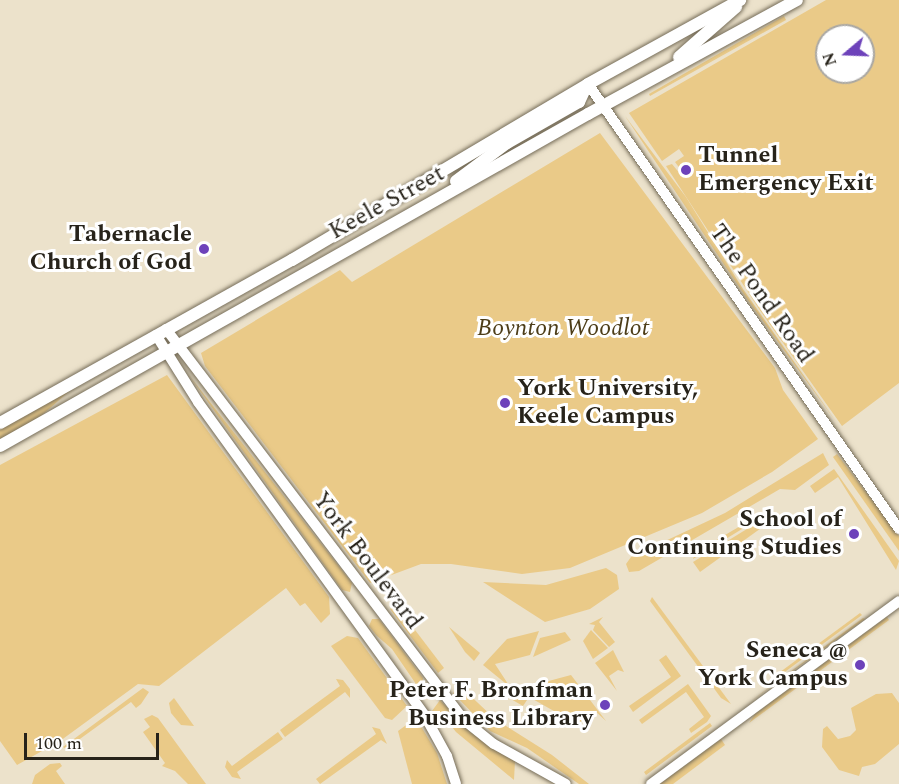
<!DOCTYPE html>
<style>
body{margin:0}
#map{position:relative;width:899px;height:784px;overflow:hidden;background:#ece2cb;font-family:Spectral,serif}
div>[style]{position:absolute}
[style*='--x']{left:calc(var(--x)*1px);top:calc(var(--y)*1px);width:calc(var(--w)*1px);rotate:calc(var(--a)*1deg)}
.green>*{inset:0;background:#eaca88}
.roads{filter:drop-shadow(0 0 2px #756c58) drop-shadow(0 0 2px #756c58)}
.tertiary>*{height:10px;margin:-5px;padding:0 5px;transform-origin:5px;border-radius:5px;background:#fff}
.secondary>*{height:12px;margin:-6px;padding:0 6px;transform-origin:6px;border-radius:6px;background:#fff}
.dots>*{width:16px;height:16px;translate:-50% -50%;box-sizing:border-box;border:3px solid #fff;border-radius:50%}
span{translate:-50% -50%;white-space:nowrap;text-align:center;line-height:1.15;-webkit-text-stroke:6px #fff;paint-order:stroke}
.poi-label{font-size:24px;color:#27231a;font-weight:700}
.left{translate:0 -50%;text-align:left}
.right{translate:-100% -50%;text-align:right}
.street-label{font-size:24px;color:#27231a}
.park-label{font-size:24px;color:#4d3d18;font-style:italic}
.north{position:absolute;left:815px;top:24px;width:60px;height:60px;box-sizing:border-box;background:#fff;border:2px solid #a9a7a3;border-radius:50%;rotate:251deg;font-size:16px;font-weight:700;line-height:24px;text-align:center;color:#27231a}
.north::after{content:'';display:block;margin:auto;width:21px;height:27px;background:#6d42ba;clip-path:polygon(50% 0,100% 100%,50% 72%,0 100%)}
.scale{position:absolute;left:24px;top:733px;width:135px;height:27px;box-sizing:border-box;border:3px solid #27231a;border-top:0;padding-left:8px;font-size:18px;line-height:21px;white-space:nowrap;color:#27231a;-webkit-text-stroke:4px #fff;paint-order:stroke}
</style>
<div id="map">
<div class="green">
<div style="clip-path:polygon(evenodd,826px 0,899px 0,899px 383px,842px 426px,759px 309px,666px 166px,672px 164px,681px 175px,693px 165px,681px 170px,675px 162px,684px 156px,679px 149px,662px 161px,629px 113px,826px 0,827px 36px,863px 36px,863px 72px,827px 72px,827px 36px)"></div>
<div style="clip-path:polygon(784px 16px,786px 20px,650px 96px,649px 94px)"></div>
<div style="clip-path:polygon(625px 116px,686px 197px,743px 289px,837px 423px,749px 302px)"></div>
<div style="clip-path:polygon(600px 133px,775px 368px,783px 390px,818px 439px,772px 472px,702px 513px,570px 568px,522px 574px,451px 564px,421px 564px,370px 583px,205px 366px,201px 353px,340px 270px,352px 282px)"></div>
<div style="clip-path:polygon(188px 374px,352px 583px,350px 592px,342px 590px)"></div>
<div style="clip-path:polygon(167px 375px,329px 597px,330px 614px,321px 623px,305px 603px,300px 606px,286px 588px,159px 686px,138px 684px,60px 741px,17px 765px,0 741px,0 465px)"></div>
<div style="clip-path:polygon(74px 387px,41px 416px,0 441px,0 429px)"></div>
<div style="clip-path:polygon(823px 453px,829px 465px,795px 490px,780px 489px,639px 571px,629px 572px,626px 564px,631px 557px,725px 513px)"></div>
<div style="clip-path:polygon(837px 454px,899px 536px,899px 551px,833px 457px)"></div>
<div style="clip-path:polygon(834px 469px,899px 561px,896px 570px,838px 477px,815px 493px,810px 486px)"></div>
<div style="clip-path:polygon(754px 518px,760px 518px,693px 559px,696px 552px)"></div>
<div style="clip-path:polygon(760px 521px,764px 526px,700px 572px,693px 562px)"></div>
<div style="clip-path:polygon(606px 568px,617px 575px,619px 589px,590px 609px,545px 622px,483px 582px,546px 585px)"></div>
<div style="clip-path:polygon(652px 597px,731px 704px,721px 698px,650px 601px)"></div>
<div style="clip-path:polygon(396px 605px,444px 668px,438px 673px,390px 609px)"></div>
<div style="clip-path:polygon(860px 613px,862px 615px,774px 680px,772px 678px)"></div>
<div style="clip-path:polygon(603px 617px,599px 622px,615px 642px,609px 647px,593px 630px,595px 625px,589px 624px)"></div>
<div style="clip-path:polygon(887px 617px,889px 620px,749px 723px,755px 714px)"></div>
<div style="clip-path:polygon(863px 618px,865px 619px,751px 701px)"></div>
<div style="clip-path:polygon(372px 619px,379px 619px,423px 678px,422px 685px,416px 684px,392px 649px,376px 635px,369px 626px)"></div>
<div style="clip-path:polygon(449px 627px,480px 653px,474px 661px,465px 652px)"></div>
<div style="clip-path:polygon(591px 630px,608px 648px,593px 659px,583px 641px)"></div>
<div style="clip-path:polygon(539px 631px,530px 655px,495px 664px,510px 687px,483px 665px,507px 639px)"></div>
<div style="clip-path:polygon(565px 632px,571px 640px,533px 657px,540px 638px)"></div>
<div style="clip-path:polygon(347px 636px,358px 638px,407px 706px,392px 720px,385px 718px,331px 646px)"></div>
<div style="clip-path:polygon(613px 650px,624px 672px,618px 670px,609px 676px,617px 691px,595px 663px)"></div>
<div style="clip-path:polygon(666px 655px,681px 676px,633px 712px,629px 706px,671px 677px,659px 660px)"></div>
<div style="clip-path:polygon(571px 675px,606px 721px,595px 711px,577px 724px,529px 697px,523px 706px,509px 698px,515px 690px)"></div>
<div style="clip-path:polygon(336px 679px,343px 680px,350px 689px,350px 698px,345px 692px,285px 737px,280px 730px,340px 686px)"></div>
<div style="clip-path:polygon(688px 684px,711px 716px,707px 722px,691px 733px,689px 729px,704px 717px,686px 692px,642px 724px,639px 720px)"></div>
<div style="clip-path:polygon(460px 686px,495px 719px,552px 755px,589px 784px,579px 784px,527px 748px,490px 731px,453px 693px)"></div>
<div style="clip-path:polygon(143px 688px,149px 692px,141px 704px,136px 708px,131px 702px,66px 749px,63px 747px)"></div>
<div style="clip-path:polygon(892px 693px,899px 703px,899px 744px,875px 764px,862px 767px,859px 776px,839px 770px,822px 747px,823px 729px,827px 726px,838px 739px,850px 736px,856px 730px,851px 708px,876px 694px)"></div>
<div style="clip-path:polygon(174px 698px,194px 726px,181px 725px,171px 713px,169px 703px)"></div>
<div style="clip-path:polygon(440px 700px,470px 732px,515px 761px,514px 780px,456px 732px,445px 718px,441px 721px,432px 711px)"></div>
<div style="clip-path:polygon(152px 715px,158px 718px,206px 784px,188px 784px,175px 771px,162px 766px,165px 763px,143px 732px,150px 727px,144px 719px)"></div>
<div style="clip-path:polygon(416px 718px,437px 753px,447px 784px,412px 784px,398px 731px)"></div>
<div style="clip-path:polygon(710px 723px,712px 726px,646px 775px,644px 772px)"></div>
<div style="clip-path:polygon(372px 727px,380px 729px,387px 744px,381px 740px,320px 784px,316px 779px,376px 734px)"></div>
<div style="clip-path:polygon(278px 732px,283px 739px,237px 772px,241px 779px,232px 777px,225px 767px,227px 760px,232px 766px)"></div>
<div style="clip-path:polygon(721px 739px,725px 745px,673px 784px,660px 784px)"></div>
<div style="clip-path:polygon(60px 763px,62px 766px,56px 771px,65px 784px,32px 784px,35px 775px,50px 764px)"></div>
</div>
<div class="roads">
<div class="tertiary">
<div style="--x:588;--y:84;--w:543;--a:55.05"></div>
<div style="--x:166;--y:329;--w:492;--a:52.7"></div>
<div style="--x:464;--y:720;--w:38;--a:39"></div>
<div style="--x:494;--y:744;--w:82;--a:29.1"></div>
<div style="--x:156;--y:335;--w:79;--a:57.9"></div>
<div style="--x:198;--y:402;--w:387;--a:54.1"></div>
<div style="--x:425;--y:716;--w:46;--a:61.2"></div>
<div style="--x:447;--y:756;--w:29;--a:72"></div>
<div style="--x:651;--y:784;--w:308;--a:-36.4"></div>
</div>
<div class="secondary">
<div style="--x:679;--y:57;--w:76;--a:-41.3"></div>
<div style="--x:456;--y:181;--w:64;--a:-36.7"></div>
<div style="--x:507;--y:143;--w:83;--a:-29.7"></div>
<div style="--x:579;--y:102;--w:19;--a:-65"></div>
<div style="--x:0;--y:423;--w:334;--a:-29.2"></div>
<div style="--x:292;--y:260;--w:344;--a:-30.7"></div>
<div style="--x:588;--y:84;--w:174;--a:-28.9"></div>
<div style="--x:0;--y:446;--w:675;--a:-29.45"></div>
<div style="--x:588;--y:114;--w:238;--a:-28.6"></div>
</div>
</div>
<div class="dots">
<div style="left:686px;top:170px;background:#6d42ba"></div>
<div style="left:204px;top:249px;background:#6d42ba"></div>
<div style="left:505px;top:403px;background:#6d42ba"></div>
<div style="left:854px;top:534px;background:#6d42ba"></div>
<div style="left:860px;top:665px;background:#6d42ba"></div>
<div style="left:605px;top:705px;background:#6d42ba"></div>
</div>
<div class="poi-label">
<span class="left" style="left:698px;top:170px">Tunnel<br>Emergency Exit</span>
<span class="right" style="left:192px;top:249px">Tabernacle<br>Church of God</span>
<span class="left" style="left:517px;top:403px">York University,<br>Keele Campus</span>
<span class="right" style="left:842px;top:534px">School of<br>Continuing Studies</span>
<span class="right" style="left:848px;top:665px">Seneca @<br>York Campus</span>
<span class="right" style="left:593px;top:705px">Peter F. Bronfman<br>Business Library</span>
</div>
<div class="street-label">
<span style="left:387px;top:203px;rotate:-29deg">Keele Street</span>
<span style="left:761px;top:294px;rotate:55deg">The Pond Road</span>
<span style="left:367px;top:561px;rotate:53deg">York Boulevard</span>
</div>
<div class="park-label">
<span style="left:563px;top:329px">Boynton Woodlot</span>
</div>
<div class="north">N</div>
<div class="scale">100 m</div>
</div>
